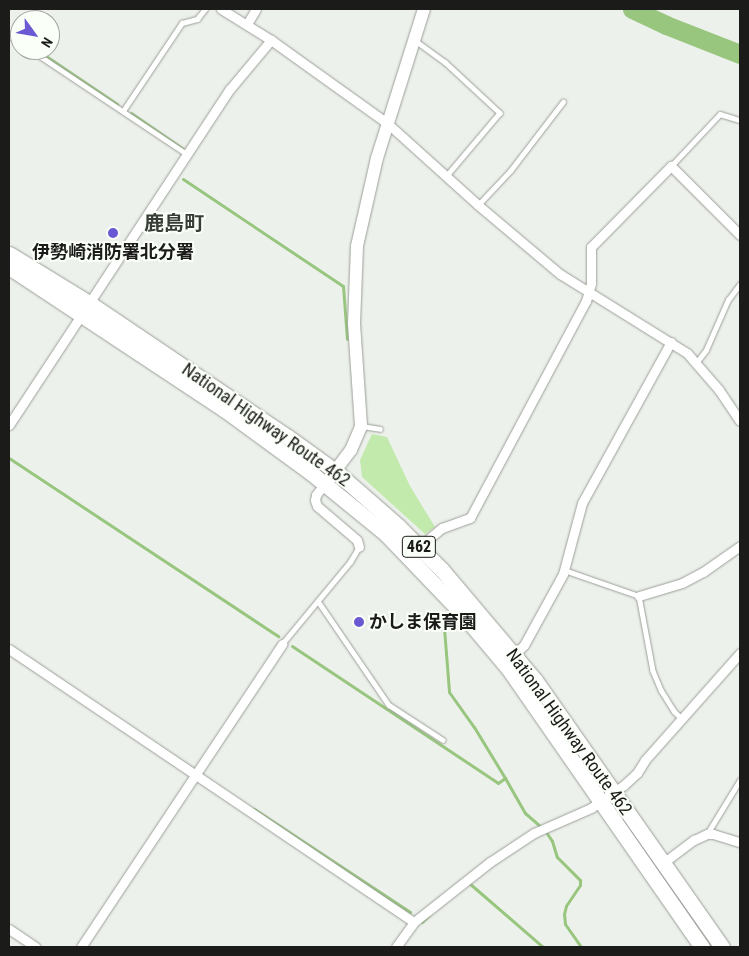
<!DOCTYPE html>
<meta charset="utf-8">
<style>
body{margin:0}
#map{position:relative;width:749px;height:956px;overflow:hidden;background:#edf1eb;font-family:"Roboto Condensed","Noto Sans JP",sans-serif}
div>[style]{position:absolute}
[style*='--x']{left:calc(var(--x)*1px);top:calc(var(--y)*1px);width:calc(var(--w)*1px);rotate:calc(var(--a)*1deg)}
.green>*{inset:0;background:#c2eaac}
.stream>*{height:3px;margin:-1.5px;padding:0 1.5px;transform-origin:1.5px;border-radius:1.5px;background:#98c67f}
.river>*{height:19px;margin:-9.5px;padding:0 9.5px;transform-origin:9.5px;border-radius:9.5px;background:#98c67f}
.roads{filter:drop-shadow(0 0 1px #9b9f99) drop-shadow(0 0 1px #9b9f99)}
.lane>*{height:4.5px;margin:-2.25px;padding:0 2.25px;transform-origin:2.25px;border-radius:2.25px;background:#fff}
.street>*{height:9px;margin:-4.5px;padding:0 4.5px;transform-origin:4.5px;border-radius:4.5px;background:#fff}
.secondary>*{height:12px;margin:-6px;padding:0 6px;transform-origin:6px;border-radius:6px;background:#fff}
.highway>*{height:15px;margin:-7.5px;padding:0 7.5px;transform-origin:7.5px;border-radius:7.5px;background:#fff}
.dots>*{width:14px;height:14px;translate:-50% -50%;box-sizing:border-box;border:2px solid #fafff8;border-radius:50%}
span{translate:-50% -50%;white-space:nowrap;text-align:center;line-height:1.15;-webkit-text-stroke:4px #fafff8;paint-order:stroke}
.shield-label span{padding:1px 4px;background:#fafff8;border:1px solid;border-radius:4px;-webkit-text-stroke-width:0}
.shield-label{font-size:16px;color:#1b1c1a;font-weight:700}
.poi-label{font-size:18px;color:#1b1c1a;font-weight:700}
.left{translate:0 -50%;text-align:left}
.street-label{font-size:18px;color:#1b1c1a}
.quarter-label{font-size:20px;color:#383c36;font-weight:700}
.frame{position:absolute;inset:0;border:10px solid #1b1c1a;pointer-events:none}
.north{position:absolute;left:10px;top:10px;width:50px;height:50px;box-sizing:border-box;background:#fafff8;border:1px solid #a1a49f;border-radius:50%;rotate:122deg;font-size:14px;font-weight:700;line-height:20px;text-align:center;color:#1b1c1a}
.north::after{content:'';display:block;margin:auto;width:18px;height:22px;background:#6a59d3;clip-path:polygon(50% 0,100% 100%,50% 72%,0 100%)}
</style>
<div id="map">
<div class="green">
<div style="clip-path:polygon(372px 434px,387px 437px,410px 486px,435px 527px,425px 534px,362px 477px,360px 460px)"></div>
</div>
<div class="stream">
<div style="--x:9;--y:31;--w:13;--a:32"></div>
<div style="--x:37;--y:50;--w:97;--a:34"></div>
<div style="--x:131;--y:113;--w:62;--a:34.5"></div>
<div style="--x:183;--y:179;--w:192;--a:33.8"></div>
<div style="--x:343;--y:286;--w:53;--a:85.7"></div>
<div style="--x:9;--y:458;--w:323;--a:33.5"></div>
<div style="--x:443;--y:615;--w:77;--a:85.5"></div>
<div style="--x:449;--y:692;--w:43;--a:54.5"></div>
<div style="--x:474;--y:727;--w:60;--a:58.7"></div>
<div style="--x:292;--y:646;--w:247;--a:33.6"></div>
<div style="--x:498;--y:783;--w:9;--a:-36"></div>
<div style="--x:505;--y:778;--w:40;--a:60.3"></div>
<div style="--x:525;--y:813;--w:20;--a:41"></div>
<div style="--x:254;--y:809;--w:187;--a:33.4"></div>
<div style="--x:546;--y:832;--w:11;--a:56"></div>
<div style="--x:552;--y:841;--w:17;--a:73"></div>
<div style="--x:557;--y:857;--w:33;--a:45"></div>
<div style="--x:580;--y:880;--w:5;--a:90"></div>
<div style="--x:580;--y:885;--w:25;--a:124"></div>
<div style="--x:566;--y:906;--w:8;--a:104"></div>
<div style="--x:564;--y:914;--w:10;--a:84"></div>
<div style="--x:565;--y:924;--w:28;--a:55"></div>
<div style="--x:469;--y:883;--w:98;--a:40.9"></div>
<div style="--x:422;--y:922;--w:10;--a:-45"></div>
</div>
<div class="river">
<div style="--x:632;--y:9;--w:38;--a:25"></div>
<div style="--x:666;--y:25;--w:79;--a:21.4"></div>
</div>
<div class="roads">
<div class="lane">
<div style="--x:9;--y:35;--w:14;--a:36"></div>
<div style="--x:416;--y:41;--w:36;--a:36"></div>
<div style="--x:445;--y:62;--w:75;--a:42.8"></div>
<div style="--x:500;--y:113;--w:82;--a:130.1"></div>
<div style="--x:31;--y:50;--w:187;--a:33.7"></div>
<div style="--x:123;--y:111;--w:106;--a:-56.2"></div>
<div style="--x:182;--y:23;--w:16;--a:-15"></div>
<div style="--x:197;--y:19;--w:13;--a:-51"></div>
<div style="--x:671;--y:166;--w:71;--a:-46.7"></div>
<div style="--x:720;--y:114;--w:21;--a:17"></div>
<div style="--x:478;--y:205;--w:47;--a:-46.7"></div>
<div style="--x:510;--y:171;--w:87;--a:-52.5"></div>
<div style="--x:696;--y:363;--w:16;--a:-52"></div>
<div style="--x:706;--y:350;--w:55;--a:-66.3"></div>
<div style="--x:728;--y:300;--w:20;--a:-53"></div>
<div style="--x:362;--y:426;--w:18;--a:9"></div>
<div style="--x:564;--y:570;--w:79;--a:19.1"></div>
<div style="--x:639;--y:596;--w:76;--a:79.4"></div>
<div style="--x:653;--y:671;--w:21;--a:67"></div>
<div style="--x:661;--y:690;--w:25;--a:58"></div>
<div style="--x:674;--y:711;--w:10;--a:45"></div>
<div style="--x:318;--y:601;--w:126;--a:55.7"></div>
<div style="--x:389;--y:705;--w:64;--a:32.9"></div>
<div style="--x:282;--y:644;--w:107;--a:-50.3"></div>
<div style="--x:350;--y:562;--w:17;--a:-59"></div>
<div style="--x:707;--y:834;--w:63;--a:-58.6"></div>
</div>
<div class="street">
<div style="--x:221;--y:9;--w:59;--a:31.8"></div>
<div style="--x:271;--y:40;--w:143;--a:35.6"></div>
<div style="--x:387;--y:123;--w:122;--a:42"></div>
<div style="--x:478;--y:205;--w:107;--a:40.1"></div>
<div style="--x:560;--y:274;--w:150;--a:31.9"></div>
<div style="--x:687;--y:353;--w:49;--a:49.1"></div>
<div style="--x:719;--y:390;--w:37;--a:56"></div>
<div style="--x:247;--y:24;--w:17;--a:-59"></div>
<div style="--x:9;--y:425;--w:402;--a:-56.7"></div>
<div style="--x:230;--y:89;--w:64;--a:-50.1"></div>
<div style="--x:325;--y:483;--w:15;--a:127"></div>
<div style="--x:316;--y:495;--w:5;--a:101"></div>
<div style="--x:315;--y:500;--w:6;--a:72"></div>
<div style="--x:317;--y:506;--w:52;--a:40.4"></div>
<div style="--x:357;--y:540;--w:7;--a:74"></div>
<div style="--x:419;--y:547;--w:30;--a:-40"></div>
<div style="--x:442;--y:528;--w:30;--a:-20"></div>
<div style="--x:470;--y:518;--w:246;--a:-61.9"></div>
<div style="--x:586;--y:301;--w:19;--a:-74"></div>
<div style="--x:591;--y:283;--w:36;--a:-90"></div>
<div style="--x:591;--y:247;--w:114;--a:-45.4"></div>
<div style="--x:671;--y:166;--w:98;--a:45"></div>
<div style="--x:639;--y:596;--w:45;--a:-16.8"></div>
<div style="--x:682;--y:583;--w:24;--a:-28"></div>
<div style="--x:703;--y:572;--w:45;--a:-35.1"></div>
<div style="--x:9;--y:649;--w:488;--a:34"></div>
<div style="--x:514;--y:655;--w:14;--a:-45"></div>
<div style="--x:524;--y:645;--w:81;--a:-61.2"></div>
<div style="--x:563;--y:574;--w:73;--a:-75"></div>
<div style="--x:582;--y:503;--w:184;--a:-61.1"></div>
<div style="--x:663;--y:863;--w:39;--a:-37"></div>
<div style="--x:694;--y:840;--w:14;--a:-25"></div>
<div style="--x:707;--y:834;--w:6;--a:0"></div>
<div style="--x:713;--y:834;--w:28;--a:17"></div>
<div style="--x:9;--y:929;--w:32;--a:34"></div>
<div style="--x:81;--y:947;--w:364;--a:-56.4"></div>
<div style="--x:396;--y:947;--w:31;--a:-54"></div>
<div style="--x:414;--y:922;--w:97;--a:-38.3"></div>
<div style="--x:490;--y:862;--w:53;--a:-33.4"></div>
<div style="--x:534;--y:833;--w:62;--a:-23.7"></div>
<div style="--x:591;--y:808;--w:40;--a:-34.9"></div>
<div style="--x:624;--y:785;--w:18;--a:-43"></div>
<div style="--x:637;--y:773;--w:15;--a:-58"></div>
<div style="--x:645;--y:760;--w:143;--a:-48.4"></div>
</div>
<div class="secondary">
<div style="--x:329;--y:479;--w:36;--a:-53"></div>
<div style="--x:351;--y:450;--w:26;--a:-67"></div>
<div style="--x:361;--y:426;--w:102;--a:-93.9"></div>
<div style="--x:354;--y:324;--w:78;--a:-87.8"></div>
<div style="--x:357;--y:246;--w:90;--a:-77.2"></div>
<div style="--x:377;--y:158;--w:156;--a:-72.5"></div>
</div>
<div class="highway">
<div style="--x:9;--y:254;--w:94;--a:31.5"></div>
<div style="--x:89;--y:303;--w:240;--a:34"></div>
<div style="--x:288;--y:437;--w:58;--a:35.9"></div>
<div style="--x:335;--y:471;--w:84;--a:41.1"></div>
<div style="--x:398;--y:526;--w:62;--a:45"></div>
<div style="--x:442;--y:570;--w:144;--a:49.8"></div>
<div style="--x:535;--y:680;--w:326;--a:55"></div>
<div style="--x:9;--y:267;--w:259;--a:33.5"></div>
<div style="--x:225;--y:410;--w:105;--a:36.1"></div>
<div style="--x:310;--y:472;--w:98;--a:39.2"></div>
<div style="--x:386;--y:534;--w:105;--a:46.2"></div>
<div style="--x:459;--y:610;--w:76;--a:49.8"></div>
<div style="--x:508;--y:668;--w:340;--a:55.2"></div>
</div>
</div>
<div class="dots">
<div style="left:113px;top:233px;background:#6a59d3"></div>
<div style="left:359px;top:622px;background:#6a59d3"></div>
</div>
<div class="shield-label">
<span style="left:419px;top:547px">462</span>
</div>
<div class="poi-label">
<span style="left:113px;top:252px">伊勢崎消防署北分署</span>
<span class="left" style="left:369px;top:622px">かしま保育園</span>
</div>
<div class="street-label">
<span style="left:266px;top:425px;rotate:35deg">National Highway Route 462</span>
<span style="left:569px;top:732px;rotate:54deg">National Highway Route 462</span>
</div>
<div class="quarter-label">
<span style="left:174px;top:223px">鹿島町</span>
</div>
<div class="frame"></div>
<div class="north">N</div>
</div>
